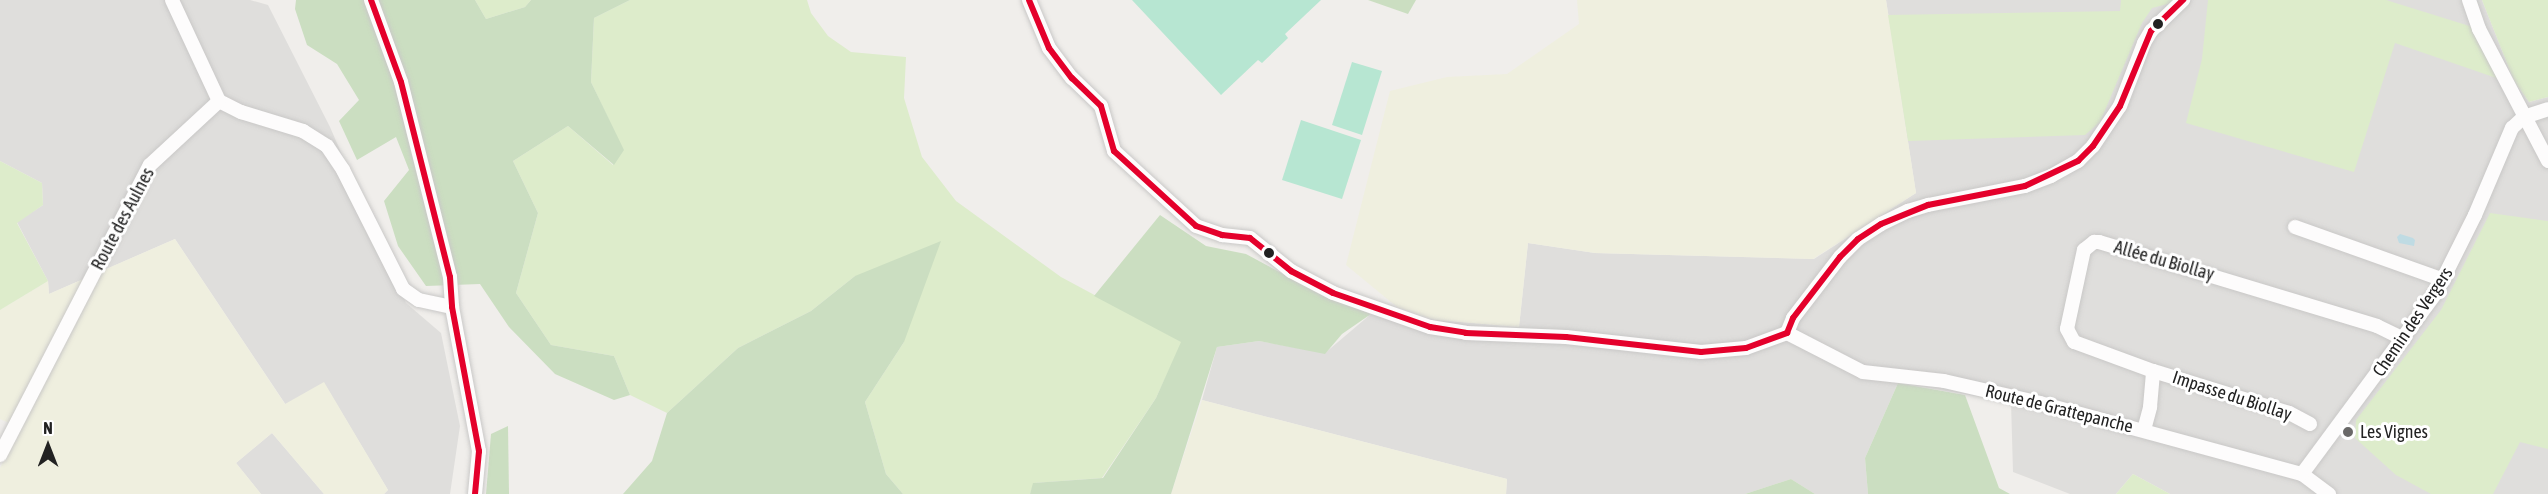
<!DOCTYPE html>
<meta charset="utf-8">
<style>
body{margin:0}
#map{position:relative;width:2548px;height:494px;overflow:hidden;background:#f0eeeb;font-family:"Asap Condensed",sans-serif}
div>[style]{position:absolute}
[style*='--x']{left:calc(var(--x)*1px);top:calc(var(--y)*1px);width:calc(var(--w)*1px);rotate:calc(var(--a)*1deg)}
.residential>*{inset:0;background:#dfdedc}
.farmland>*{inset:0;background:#efefdf}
.grass>*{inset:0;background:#ddeccb}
.forest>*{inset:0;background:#cbdec1}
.pitch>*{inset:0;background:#b7e6d2}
.water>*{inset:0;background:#bfdbe3}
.roads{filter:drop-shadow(0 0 2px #c9c8c7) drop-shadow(0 0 2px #c9c8c7)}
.minor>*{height:14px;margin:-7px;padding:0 7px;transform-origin:7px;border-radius:7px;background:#fdfcfc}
.bus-1>*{height:6px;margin:-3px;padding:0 3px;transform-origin:3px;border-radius:3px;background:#e4002b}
.dots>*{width:16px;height:16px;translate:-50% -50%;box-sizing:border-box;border:3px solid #fff;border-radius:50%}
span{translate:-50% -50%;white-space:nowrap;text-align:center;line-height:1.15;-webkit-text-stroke:6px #fff;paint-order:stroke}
.street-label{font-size:18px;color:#222}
.poi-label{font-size:18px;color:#222}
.left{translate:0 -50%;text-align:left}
.north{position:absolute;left:18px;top:416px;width:60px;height:60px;-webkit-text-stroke:4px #fff;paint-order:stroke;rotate:0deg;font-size:16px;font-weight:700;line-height:24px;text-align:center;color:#222}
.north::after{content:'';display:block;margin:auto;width:21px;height:27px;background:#222;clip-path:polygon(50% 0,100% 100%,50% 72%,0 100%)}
</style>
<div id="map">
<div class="residential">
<div style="clip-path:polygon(0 0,250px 0,268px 5px,330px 127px,406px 303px,441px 333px,460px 426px,450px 494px,384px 494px,388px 490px,324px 383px,286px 405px,175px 239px,49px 294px,48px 281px,17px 222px,43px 205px,42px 183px,0 161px)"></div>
<div style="clip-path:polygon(1886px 0,2482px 0,2514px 81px,2529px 102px,2548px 97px,2548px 494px,2170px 494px,2133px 474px,2116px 494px,2070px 494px,2013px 472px,2011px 402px,1898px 383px,1865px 458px,1868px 494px,1815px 494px,1791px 479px,1745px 494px,1506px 494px,1507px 479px,1202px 400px,1217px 347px,1259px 341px,1325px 353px,1371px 314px,1519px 327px,1528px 243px,1595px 253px,1814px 259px,1916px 193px)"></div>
<div style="clip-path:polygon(272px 433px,324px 494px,261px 494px,236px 463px)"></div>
</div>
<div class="farmland">
<div style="clip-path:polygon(1577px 0,1886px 0,1916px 193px,1813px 259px,1595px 253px,1528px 243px,1519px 327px,1435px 320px,1397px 307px,1346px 265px,1390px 91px,1447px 77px,1507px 74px,1579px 24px)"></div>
<div style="clip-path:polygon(175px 239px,285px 404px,324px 382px,388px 490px,384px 494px,324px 494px,272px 433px,236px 463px,261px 494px,0 494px,0 468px,20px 428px,0 419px,0 310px,48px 281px,49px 294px)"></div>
<div style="clip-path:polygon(1202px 400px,1507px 479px,1506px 494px,1171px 494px)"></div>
</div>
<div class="grass">
<div style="clip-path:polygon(475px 0,531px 0,525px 7px,486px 19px)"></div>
<div style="clip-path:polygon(630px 0,807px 0,811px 13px,828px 36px,851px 52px,906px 57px,904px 98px,922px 157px,956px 201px,1061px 277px,1182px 342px,1156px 398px,1102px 478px,1034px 483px,1030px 494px,903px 494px,886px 474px,865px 402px,904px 342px,855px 276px,811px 311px,738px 348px,667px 413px,630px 395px,614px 356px,551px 345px,516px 293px,538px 213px,513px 161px,568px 126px,613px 165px,623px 150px,591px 82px,594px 18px)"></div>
<div style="clip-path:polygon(2121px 0,2183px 0,2152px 8px,2142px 23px,2100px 122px,2085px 135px,1908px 141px,1888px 15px,2120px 11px)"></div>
<div style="clip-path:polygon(2208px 0,2386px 0,2479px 29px,2505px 81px,2395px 43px,2354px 172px,2186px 123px,2202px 59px)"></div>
<div style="clip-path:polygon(2482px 0,2548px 0,2548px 97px,2529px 102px,2514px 81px)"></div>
<div style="clip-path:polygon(0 161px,42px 183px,43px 205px,17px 223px,48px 281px,0 310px)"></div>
<div style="clip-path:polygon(2490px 213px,2548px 221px,2548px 449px,2520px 442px,2493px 494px,2431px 494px,2396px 475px,2355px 438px,2356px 420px,2441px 310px)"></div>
<div style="clip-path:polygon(2133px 474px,2170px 494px,2116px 494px)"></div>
</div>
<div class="forest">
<div style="clip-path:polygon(296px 0,475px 0,486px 19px,525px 7px,531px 0,630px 0,594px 18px,591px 82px,624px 150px,614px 165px,568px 126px,513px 161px,538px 213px,516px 293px,551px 345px,614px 356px,630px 395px,614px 400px,555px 374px,509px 327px,480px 284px,426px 286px,398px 246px,384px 201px,409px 170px,396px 137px,357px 160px,339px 121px,359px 100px,337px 64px,307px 45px,295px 9px)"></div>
<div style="clip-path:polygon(1368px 0,1416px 0,1408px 14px)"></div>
<div style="clip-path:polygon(1160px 215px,1206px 246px,1246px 254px,1313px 290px,1371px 314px,1342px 334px,1325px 354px,1259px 341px,1217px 347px,1171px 494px,1030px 494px,1033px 483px,1103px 478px,1156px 398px,1181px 342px,1094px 296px)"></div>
<div style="clip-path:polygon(941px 241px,904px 342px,865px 402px,886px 474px,903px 494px,623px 494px,652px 461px,667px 413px,738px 348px,811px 311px,855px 276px)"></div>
<div style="clip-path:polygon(1898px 383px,1965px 395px,1999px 488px,2010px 494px,1868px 494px,1865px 458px)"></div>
<div style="clip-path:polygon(508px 426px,509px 494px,486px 494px,491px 434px)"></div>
<div style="clip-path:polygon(1791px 479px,1815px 494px,1745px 494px)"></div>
</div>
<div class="pitch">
<div style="clip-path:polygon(1132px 0,1321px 0,1285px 34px,1288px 38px,1262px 63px,1258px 60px,1221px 95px)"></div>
<div style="clip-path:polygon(1352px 62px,1382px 71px,1362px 135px,1332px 125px)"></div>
<div style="clip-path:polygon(1301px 120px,1361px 140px,1342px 199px,1282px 180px)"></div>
</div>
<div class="water">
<div style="clip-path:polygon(2400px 234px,2413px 238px,2415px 240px,2414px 246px,2399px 243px,2397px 237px)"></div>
</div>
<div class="roads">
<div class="minor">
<div style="--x:371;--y:0;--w:87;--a:69.9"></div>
<div style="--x:401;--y:82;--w:201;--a:75.9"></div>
<div style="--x:450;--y:277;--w:30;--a:86"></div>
<div style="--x:452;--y:307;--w:147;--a:79.4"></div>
<div style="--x:479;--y:451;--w:43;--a:95.3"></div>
<div style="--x:1029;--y:0;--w:52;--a:67.4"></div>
<div style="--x:1049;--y:48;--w:38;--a:53"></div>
<div style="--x:1072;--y:78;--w:40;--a:44"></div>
<div style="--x:1101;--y:106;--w:47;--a:73.9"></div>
<div style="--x:1114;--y:151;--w:111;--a:42.4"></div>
<div style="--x:1196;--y:226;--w:28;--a:19"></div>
<div style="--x:1222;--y:235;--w:28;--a:6"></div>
<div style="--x:1250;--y:238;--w:53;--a:38.8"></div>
<div style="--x:1291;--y:271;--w:47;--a:27.6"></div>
<div style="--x:1333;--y:293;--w:103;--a:19.3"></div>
<div style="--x:1430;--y:327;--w:36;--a:9"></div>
<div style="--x:1466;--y:333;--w:100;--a:2.3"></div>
<div style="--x:1566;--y:337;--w:136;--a:6.3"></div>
<div style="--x:1701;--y:352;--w:45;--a:-5.1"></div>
<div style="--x:1746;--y:348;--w:44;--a:-20.1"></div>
<div style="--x:2469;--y:0;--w:31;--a:71"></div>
<div style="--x:2479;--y:29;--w:149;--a:62.4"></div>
<div style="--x:219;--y:101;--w:25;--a:27"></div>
<div style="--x:241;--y:112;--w:65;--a:17"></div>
<div style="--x:303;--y:131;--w:28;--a:32"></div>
<div style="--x:327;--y:146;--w:29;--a:56"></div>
<div style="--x:343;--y:170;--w:133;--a:63.2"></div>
<div style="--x:403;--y:289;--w:19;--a:35"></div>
<div style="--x:419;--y:300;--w:34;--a:12"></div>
<div style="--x:2295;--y:227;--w:158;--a:19.6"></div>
<div style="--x:1787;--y:333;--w:85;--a:27.2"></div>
<div style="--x:1863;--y:372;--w:81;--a:6.3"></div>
<div style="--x:1944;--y:381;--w:98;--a:12.9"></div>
<div style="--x:2040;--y:403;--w:271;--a:15.2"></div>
<div style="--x:2302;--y:474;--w:34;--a:37"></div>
<div style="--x:1787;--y:333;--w:16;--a:-68"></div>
<div style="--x:1793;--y:318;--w:77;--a:-52.4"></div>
<div style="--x:1840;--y:257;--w:25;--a:-45"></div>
<div style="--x:1858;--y:239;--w:27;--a:-33"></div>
<div style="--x:1881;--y:224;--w:30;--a:-26"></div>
<div style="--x:1908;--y:211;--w:21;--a:-17"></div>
<div style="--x:1928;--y:205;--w:99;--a:-11.1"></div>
<div style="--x:2025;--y:186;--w:28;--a:-21"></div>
<div style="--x:2051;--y:176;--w:31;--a:-29"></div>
<div style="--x:2078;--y:161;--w:21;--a:-45"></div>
<div style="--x:2093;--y:146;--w:48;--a:-56"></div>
<div style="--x:2120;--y:106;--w:67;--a:-69.1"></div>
<div style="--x:2144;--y:43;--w:14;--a:-60"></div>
<div style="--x:2151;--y:31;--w:45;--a:-44.1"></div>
<div style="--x:2310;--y:424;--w:24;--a:-152"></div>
<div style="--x:2289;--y:413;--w:142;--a:-162.8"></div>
<div style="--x:2153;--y:371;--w:84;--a:-159.8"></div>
<div style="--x:2074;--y:342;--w:15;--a:-118"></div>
<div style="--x:2067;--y:329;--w:81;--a:-77.9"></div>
<div style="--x:2084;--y:250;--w:13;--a:-39"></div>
<div style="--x:2094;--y:242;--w:5;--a:0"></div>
<div style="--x:2099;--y:242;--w:290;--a:16.8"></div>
<div style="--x:2377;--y:326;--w:30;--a:26"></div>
<div style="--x:2144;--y:430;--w:24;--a:-75"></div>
<div style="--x:2150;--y:407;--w:36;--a:-85"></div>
<div style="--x:0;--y:455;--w:326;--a:-62.7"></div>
<div style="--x:150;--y:165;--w:94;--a:-42.8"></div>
<div style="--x:219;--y:101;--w:111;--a:-115"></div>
<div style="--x:2302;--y:474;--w:225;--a:-53.5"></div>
<div style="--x:2436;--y:293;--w:87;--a:-63.4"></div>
<div style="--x:2475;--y:215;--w:95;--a:-67"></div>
<div style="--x:2512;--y:128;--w:16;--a:-43"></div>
<div style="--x:2524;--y:117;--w:25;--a:-18"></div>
</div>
</div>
<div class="bus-1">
<div style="--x:371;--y:0;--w:87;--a:69.9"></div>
<div style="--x:401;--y:82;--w:201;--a:75.9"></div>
<div style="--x:450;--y:277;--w:30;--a:86"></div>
<div style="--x:452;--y:307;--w:147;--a:79.4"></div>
<div style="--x:479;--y:451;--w:43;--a:95.3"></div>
<div style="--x:1029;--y:0;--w:52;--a:67.4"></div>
<div style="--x:1049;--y:48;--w:38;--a:53"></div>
<div style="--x:1072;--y:78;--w:40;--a:44"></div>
<div style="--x:1101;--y:106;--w:47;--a:73.9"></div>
<div style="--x:1114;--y:151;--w:111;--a:42.4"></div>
<div style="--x:1196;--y:226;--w:28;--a:19"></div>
<div style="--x:1222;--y:235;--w:28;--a:6"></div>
<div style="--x:1250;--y:238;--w:53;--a:38.8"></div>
<div style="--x:1291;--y:271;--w:47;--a:27.6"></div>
<div style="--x:1333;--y:293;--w:103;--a:19.3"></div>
<div style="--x:1430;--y:327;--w:36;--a:9"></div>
<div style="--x:1466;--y:333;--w:100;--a:2.3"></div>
<div style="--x:1566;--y:337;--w:136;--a:6.3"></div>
<div style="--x:1701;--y:352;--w:45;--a:-5.1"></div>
<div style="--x:1746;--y:348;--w:44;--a:-20.1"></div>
<div style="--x:1787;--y:333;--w:16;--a:-68"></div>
<div style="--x:1793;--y:318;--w:77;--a:-52.4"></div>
<div style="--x:1840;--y:257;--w:25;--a:-45"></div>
<div style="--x:1858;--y:239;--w:27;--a:-33"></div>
<div style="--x:1881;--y:224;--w:51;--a:-22"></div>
<div style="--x:1928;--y:205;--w:99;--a:-11.1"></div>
<div style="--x:2025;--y:186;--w:59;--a:-25.3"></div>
<div style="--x:2078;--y:161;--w:21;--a:-45"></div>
<div style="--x:2093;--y:146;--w:48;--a:-56"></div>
<div style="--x:2120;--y:106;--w:81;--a:-67.5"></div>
<div style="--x:2151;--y:31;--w:45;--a:-44.1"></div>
</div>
<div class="dots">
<div style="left:2158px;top:24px;background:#222"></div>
<div style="left:1269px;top:253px;background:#222"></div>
<div style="left:2348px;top:432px;background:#6a6968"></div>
</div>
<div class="street-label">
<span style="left:123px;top:219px;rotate:-62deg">Route des Aulnes</span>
<span style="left:2164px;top:261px;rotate:16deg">Allée du Biollay</span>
<span style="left:2413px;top:322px;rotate:-56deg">Chemin des Vergers</span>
<span style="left:2232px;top:396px;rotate:18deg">Impasse du Biollay</span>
<span style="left:2059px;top:409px;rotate:14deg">Route de Grattepanche</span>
</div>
<div class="poi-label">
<span class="left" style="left:2360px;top:432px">Les Vignes</span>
</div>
<div class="north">N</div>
</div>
